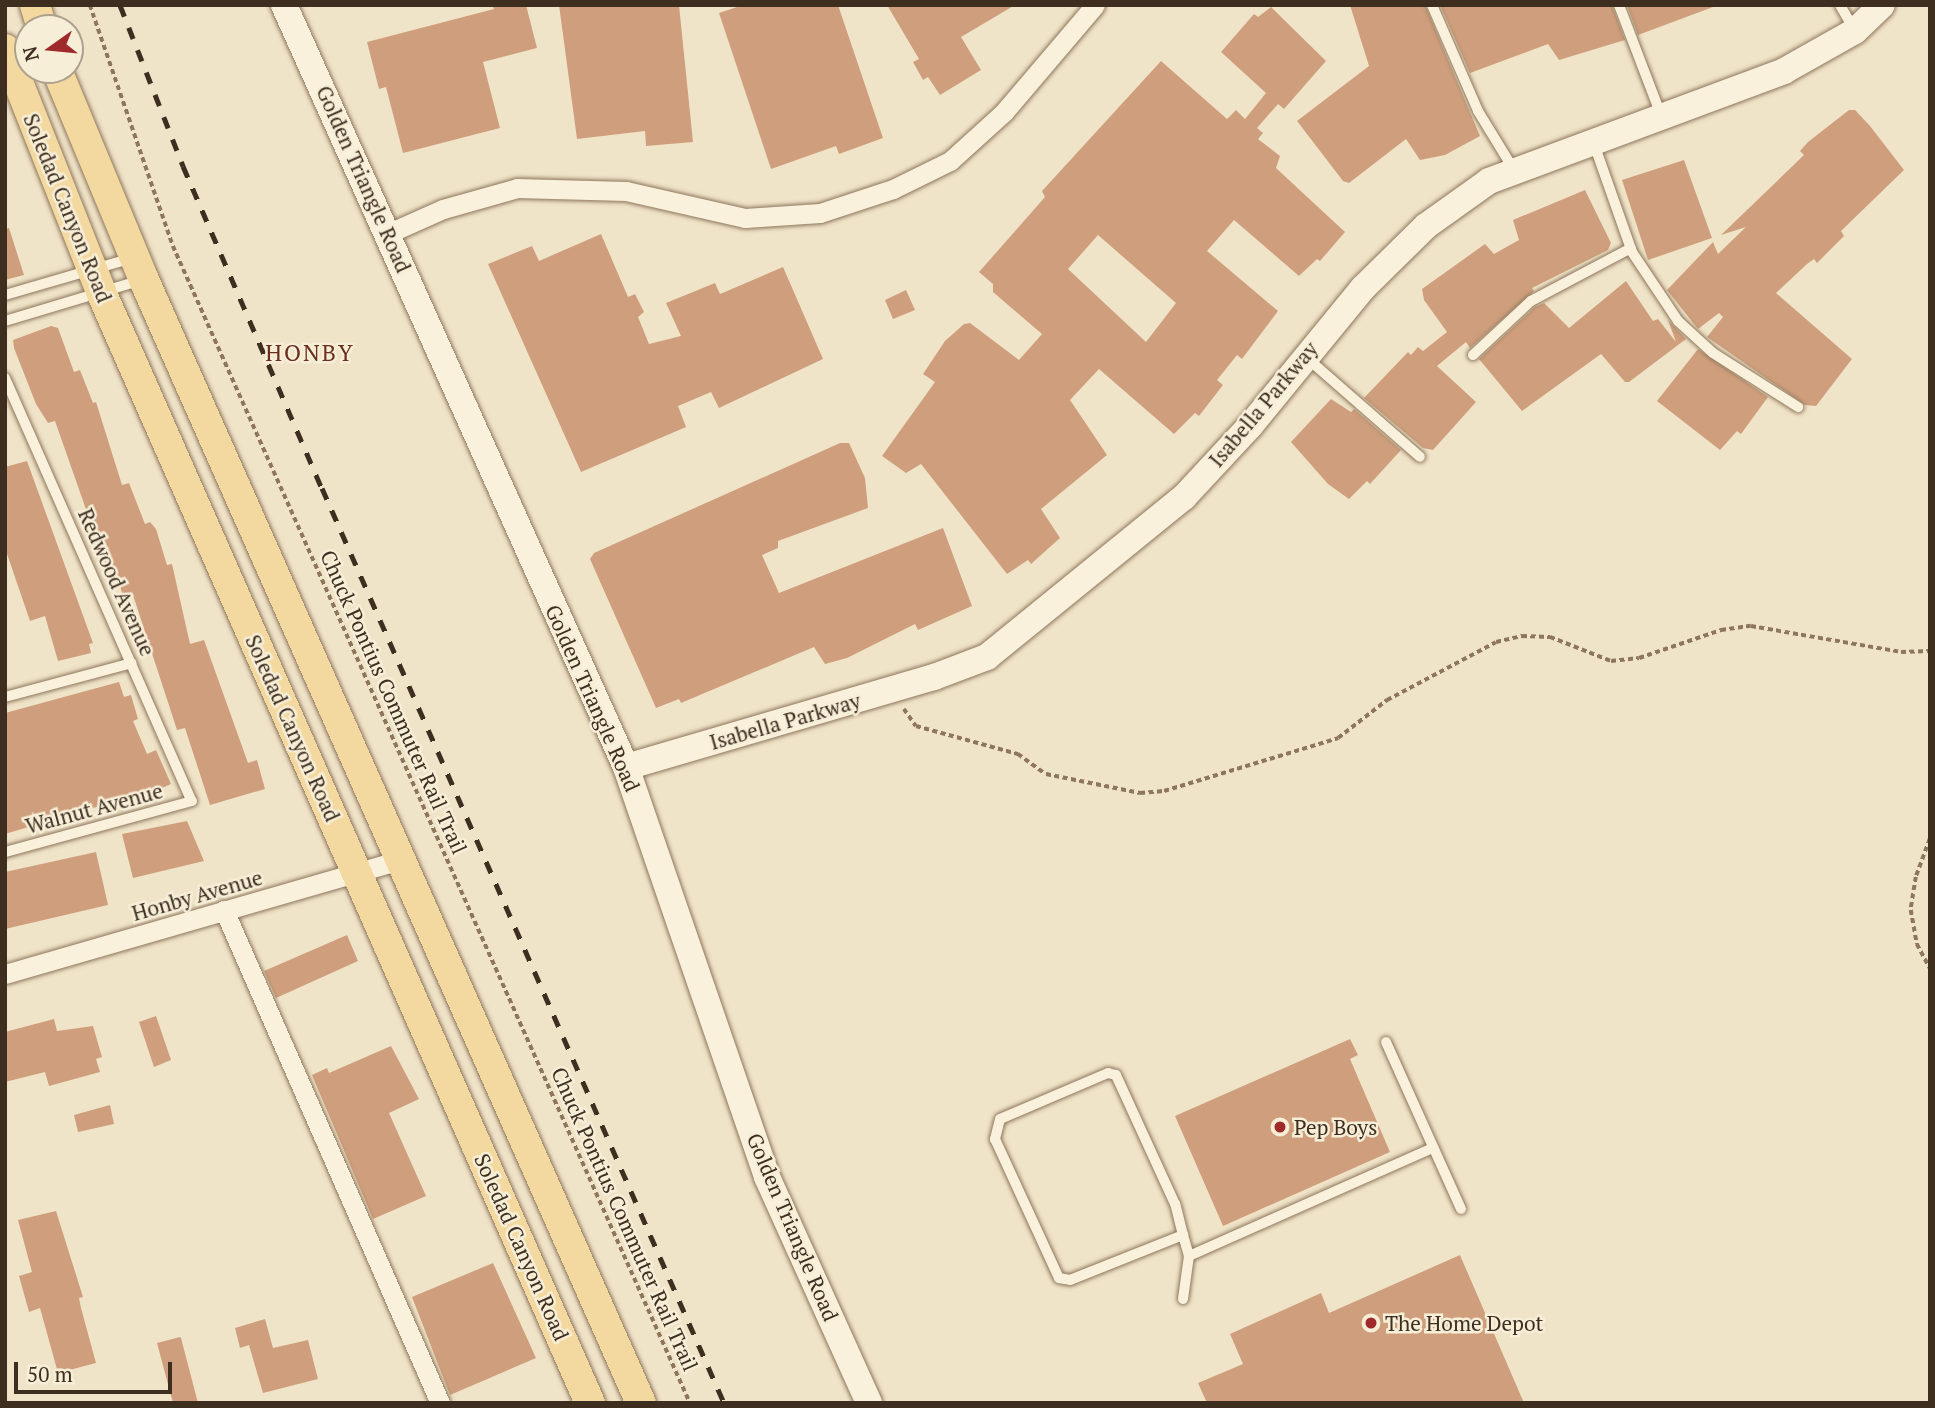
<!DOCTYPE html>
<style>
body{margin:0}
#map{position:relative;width:1935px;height:1408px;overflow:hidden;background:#f0e4c8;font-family:"PT Serif",serif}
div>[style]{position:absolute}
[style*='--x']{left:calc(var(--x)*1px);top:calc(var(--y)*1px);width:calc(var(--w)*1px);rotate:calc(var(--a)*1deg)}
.building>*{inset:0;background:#cf9f7d}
.path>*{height:3.5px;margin-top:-1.75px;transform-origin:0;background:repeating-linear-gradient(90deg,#8d765c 0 5px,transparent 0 8.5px)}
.roads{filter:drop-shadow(0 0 2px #8d765c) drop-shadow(0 0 2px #8d765c)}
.lane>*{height:10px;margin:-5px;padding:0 5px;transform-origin:5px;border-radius:5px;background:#faf1dc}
.street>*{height:19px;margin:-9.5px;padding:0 9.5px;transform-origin:9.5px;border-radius:9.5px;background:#faf1dc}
.secondary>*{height:26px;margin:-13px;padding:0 13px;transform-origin:13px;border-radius:13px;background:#faf1dc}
.primary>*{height:30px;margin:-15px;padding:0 15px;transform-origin:15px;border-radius:15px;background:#f3d9a0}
.rail>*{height:5px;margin-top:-2.5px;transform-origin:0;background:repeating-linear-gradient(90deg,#3d2e20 0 12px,transparent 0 24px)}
.dots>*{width:19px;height:19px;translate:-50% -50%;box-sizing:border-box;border:4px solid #f7eed8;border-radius:50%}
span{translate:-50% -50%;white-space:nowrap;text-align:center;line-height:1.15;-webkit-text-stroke:5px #f7eed8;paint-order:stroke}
.street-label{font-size:21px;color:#3d2e20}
.poi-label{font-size:21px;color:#3d2e20}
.left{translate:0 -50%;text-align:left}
.neighbourhood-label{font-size:23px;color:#6b2e1e;letter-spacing:2px}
.frame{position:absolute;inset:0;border:7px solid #3d2e20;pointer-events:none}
.north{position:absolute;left:14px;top:14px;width:70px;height:70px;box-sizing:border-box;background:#f7eed8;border:2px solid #ada18e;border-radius:50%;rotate:255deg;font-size:19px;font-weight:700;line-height:28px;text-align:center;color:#3d2e20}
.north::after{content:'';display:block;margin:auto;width:24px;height:32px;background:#9e2a2b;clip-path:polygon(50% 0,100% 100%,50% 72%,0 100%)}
.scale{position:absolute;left:14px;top:1362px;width:158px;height:32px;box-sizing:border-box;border:4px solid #3d2e20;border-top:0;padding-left:9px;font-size:21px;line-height:24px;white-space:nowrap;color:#3d2e20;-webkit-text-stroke:5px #f7eed8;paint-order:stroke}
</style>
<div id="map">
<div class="building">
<div style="clip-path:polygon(492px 5px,526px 5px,537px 48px,483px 62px,500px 128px,403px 153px,386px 87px,379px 89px,367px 42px,494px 9px)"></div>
<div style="clip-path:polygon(559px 5px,679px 5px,693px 142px,646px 146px,645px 131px,577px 139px)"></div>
<div style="clip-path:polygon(743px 5px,838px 5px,883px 138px,839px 154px,836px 146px,771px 169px,719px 13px)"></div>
<div style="clip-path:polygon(887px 5px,1015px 5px,961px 37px,981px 70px,940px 95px,928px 77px,923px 80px,913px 62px,919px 59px)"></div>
<div style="clip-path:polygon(1350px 5px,1425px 5px,1480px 136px,1445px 155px,1420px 160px,1406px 139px,1349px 183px,1343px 181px,1297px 121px,1369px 66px)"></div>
<div style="clip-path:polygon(1440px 5px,1612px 5px,1625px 40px,1559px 60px,1548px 44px,1470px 73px)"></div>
<div style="clip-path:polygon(1627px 5px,1713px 5px,1713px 7px,1638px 35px)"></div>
<div style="clip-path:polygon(evenodd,1271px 7px,1326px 61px,1284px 109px,1278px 104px,1257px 128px,1263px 133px,1258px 139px,1280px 156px,1276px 168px,1345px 232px,1320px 261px,1317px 259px,1299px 276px,1234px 220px,1207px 251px,1278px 311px,1242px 359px,1237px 355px,1217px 380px,1223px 385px,1199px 416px,1195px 413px,1174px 434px,1099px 369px,1070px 400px,1107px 455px,1041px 509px,1060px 538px,1031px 564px,1028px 560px,1007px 574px,921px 464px,906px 473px,882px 456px,935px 382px,923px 374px,945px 341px,964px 324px,970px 323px,1019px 360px,1042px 334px,993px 292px,993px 284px,979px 272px,1045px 197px,1042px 191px,1161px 61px,1227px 119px,1236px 110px,1245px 119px,1266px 93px,1221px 52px,1254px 14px,1258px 17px,1271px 7px,1098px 235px,1176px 303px,1146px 342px,1068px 269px,1098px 235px)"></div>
<div style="clip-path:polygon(1849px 110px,1855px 110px,1870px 126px,1904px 170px,1841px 231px,1844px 236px,1817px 263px,1814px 259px,1807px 264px,1776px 293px,1852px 359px,1816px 406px,1805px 405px,1707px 337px,1723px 317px,1719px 313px,1698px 329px,1667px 290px,1713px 242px,1718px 254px,1746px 227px,1721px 235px,1804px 155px,1800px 151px,1808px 142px)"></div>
<div style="clip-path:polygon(1684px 160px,1712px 238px,1648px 260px,1622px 180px)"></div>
<div style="clip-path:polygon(1585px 190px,1611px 243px,1608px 250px,1532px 288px,1534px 291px,1470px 348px,1466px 342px,1437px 366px,1476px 402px,1433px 450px,1423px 448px,1364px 398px,1408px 352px,1411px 355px,1418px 347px,1423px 351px,1447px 332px,1424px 300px,1422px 289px,1485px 244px,1494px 254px,1519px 240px,1513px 220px)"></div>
<div style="clip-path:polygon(9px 228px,24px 275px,5px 280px,5px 229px)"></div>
<div style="clip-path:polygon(601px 234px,628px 297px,635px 294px,644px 312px,638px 317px,649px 344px,681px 336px,666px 303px,715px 283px,720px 294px,783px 267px,823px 359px,719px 408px,711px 392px,678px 406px,686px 427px,581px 472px,488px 264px,532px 246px,539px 261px)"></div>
<div style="clip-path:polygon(1626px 281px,1653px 321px,1658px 319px,1676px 342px,1668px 320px,1686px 339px,1629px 382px,1625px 382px,1601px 354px,1522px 411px,1479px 359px,1535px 307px,1544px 303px,1569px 328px)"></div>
<div style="clip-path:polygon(906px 290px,915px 310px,893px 319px,885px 300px)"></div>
<div style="clip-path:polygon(51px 326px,58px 328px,74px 372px,80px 370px,93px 403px,96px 402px,122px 485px,129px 483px,145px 524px,150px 522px,156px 529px,167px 565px,172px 564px,190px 644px,204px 640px,248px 763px,257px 760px,265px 789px,210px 805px,185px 728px,177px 730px,133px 595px,123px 597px,116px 570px,108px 572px,55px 421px,48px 423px,36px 404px,14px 348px,13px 340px)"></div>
<div style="clip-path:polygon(1698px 349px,1768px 397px,1741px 434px,1737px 431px,1720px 450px,1657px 401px)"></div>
<div style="clip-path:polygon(1331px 399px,1351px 412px,1354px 409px,1401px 450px,1370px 484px,1367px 481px,1349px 499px,1328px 484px,1291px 442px)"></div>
<div style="clip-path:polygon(840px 443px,849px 443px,865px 478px,868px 508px,778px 541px,778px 548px,762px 555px,779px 593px,943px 528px,972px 606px,918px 630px,915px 624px,847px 658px,825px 664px,814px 647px,681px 703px,679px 699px,656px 708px,590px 559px,594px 553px)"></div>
<div style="clip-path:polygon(27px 461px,93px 643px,89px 644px,91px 653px,58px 661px,45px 616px,30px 621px,5px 548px,5px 467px)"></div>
<div style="clip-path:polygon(119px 682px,124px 697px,131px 695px,138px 719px,133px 721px,147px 754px,156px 750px,171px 784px,115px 809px,113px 802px,5px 834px,5px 713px)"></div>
<div style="clip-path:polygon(187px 821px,204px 861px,133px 878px,122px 834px)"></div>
<div style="clip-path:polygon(96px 852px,108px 905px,5px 929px,5px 872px)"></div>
<div style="clip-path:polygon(347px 935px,358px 961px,276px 998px,264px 971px)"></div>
<div style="clip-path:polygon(156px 1016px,171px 1060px,154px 1067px,139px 1022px)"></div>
<div style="clip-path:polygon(54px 1019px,57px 1031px,93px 1026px,102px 1057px,96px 1059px,100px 1072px,49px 1086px,45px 1072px,5px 1082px,5px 1032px)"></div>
<div style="clip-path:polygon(1350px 1039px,1358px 1055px,1350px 1059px,1390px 1152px,1223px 1226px,1175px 1116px)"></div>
<div style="clip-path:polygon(391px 1046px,419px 1099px,389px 1113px,426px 1196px,373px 1219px,312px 1075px,327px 1068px,329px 1073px)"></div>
<div style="clip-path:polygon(110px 1105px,114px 1124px,78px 1132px,74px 1115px)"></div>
<div style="clip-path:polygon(56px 1211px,83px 1297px,79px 1298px,81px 1308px,96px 1363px,58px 1373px,40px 1308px,29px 1312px,19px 1276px,32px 1272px,18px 1220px)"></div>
<div style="clip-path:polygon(1460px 1255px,1524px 1403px,1207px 1403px,1198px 1383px,1243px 1364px,1230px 1334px,1321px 1293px,1329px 1313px)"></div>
<div style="clip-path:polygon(493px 1263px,536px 1358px,450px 1395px,412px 1297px)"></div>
<div style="clip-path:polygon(265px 1319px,273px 1348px,308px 1340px,318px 1379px,263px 1393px,249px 1345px,240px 1348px,235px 1328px)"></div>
<div style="clip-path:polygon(180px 1337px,181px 1338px,198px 1403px,173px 1403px,157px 1343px)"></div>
</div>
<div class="path">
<div style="--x:90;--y:5;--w:255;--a:71"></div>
<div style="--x:173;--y:246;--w:1267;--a:65.92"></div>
<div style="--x:904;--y:709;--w:21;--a:55"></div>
<div style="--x:916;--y:726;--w:106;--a:15.4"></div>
<div style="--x:1018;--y:754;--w:34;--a:36"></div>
<div style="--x:1046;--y:774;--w:96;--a:11.4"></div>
<div style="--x:1140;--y:793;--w:24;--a:-5"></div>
<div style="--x:1164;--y:791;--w:182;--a:-16.9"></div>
<div style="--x:1338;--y:738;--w:62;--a:-37.8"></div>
<div style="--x:1387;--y:700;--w:123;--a:-28"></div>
<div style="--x:1496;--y:642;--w:27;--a:-13"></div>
<div style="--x:1522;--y:636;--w:28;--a:2"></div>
<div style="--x:1550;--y:637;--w:66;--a:21.5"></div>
<div style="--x:1611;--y:661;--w:28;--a:-6"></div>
<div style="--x:1639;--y:658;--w:87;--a:-18.9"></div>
<div style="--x:1721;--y:630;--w:30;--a:-8"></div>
<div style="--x:1751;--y:626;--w:152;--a:9.8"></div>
<div style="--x:1901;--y:652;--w:29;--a:-2"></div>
<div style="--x:1930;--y:839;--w:40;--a:110.2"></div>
<div style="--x:1916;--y:877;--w:33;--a:99"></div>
<div style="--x:1911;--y:910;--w:35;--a:80"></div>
<div style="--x:1917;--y:944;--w:27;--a:62"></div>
</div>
<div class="roads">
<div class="lane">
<div style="--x:1432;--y:5;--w:116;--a:66.5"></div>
<div style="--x:1478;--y:111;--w:69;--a:58.6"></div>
<div style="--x:1619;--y:5;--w:118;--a:69.1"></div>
<div style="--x:1840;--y:5;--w:30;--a:60"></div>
<div style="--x:1594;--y:144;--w:114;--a:70.6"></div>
<div style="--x:1632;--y:252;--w:83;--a:56.3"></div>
<div style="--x:1678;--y:321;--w:47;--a:42.4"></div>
<div style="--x:1713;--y:353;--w:101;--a:32.4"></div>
<div style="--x:5;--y:295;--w:132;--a:-16.2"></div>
<div style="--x:5;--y:321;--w:143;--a:-16.7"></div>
<div style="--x:1473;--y:355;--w:79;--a:-43"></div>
<div style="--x:1531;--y:301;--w:113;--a:-27.9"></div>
<div style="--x:1307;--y:358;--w:150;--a:41.2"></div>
<div style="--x:5;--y:378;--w:462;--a:66.2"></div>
<div style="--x:192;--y:801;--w:194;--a:164.7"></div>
<div style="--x:5;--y:697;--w:131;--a:-15"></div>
<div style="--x:1386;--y:1042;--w:183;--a:65.8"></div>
<div style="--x:1189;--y:1256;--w:267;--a:-23.9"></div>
<div style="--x:1183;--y:1299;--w:43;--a:-82.1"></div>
<div style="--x:1189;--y:1256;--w:22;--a:-106"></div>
<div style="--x:1183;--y:1235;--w:32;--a:-104"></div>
<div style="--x:1175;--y:1204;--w:142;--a:-114.6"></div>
<div style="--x:1116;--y:1075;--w:8;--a:-166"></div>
<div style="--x:1108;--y:1073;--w:117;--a:156.9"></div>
<div style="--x:1000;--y:1119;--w:21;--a:104"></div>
<div style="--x:995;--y:1139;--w:153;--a:65.3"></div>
<div style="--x:1059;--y:1278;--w:11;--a:10"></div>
<div style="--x:1070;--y:1280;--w:122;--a:-21.7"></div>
</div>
<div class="street">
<div style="--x:389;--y:233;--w:59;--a:-24"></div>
<div style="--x:443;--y:209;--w:77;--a:-15.8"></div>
<div style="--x:517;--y:188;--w:109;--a:1.6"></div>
<div style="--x:626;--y:191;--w:122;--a:12.8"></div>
<div style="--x:745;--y:218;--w:75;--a:-3.8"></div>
<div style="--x:820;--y:213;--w:77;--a:-18.2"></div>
<div style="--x:893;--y:189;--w:64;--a:-26.2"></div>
<div style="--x:950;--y:161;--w:73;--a:-42.2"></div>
<div style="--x:1004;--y:112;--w:140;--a:-49.6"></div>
<div style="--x:224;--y:910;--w:538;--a:66.34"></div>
<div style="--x:5;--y:974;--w:412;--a:-16.1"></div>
</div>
<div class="secondary">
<div style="--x:284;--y:5;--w:835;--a:65.83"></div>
<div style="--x:626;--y:767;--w:434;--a:71"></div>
<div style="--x:767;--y:1177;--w:248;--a:65.7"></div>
<div style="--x:626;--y:767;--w:321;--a:-16.3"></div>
<div style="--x:934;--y:677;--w:57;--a:-20.7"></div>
<div style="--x:987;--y:657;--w:254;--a:-39.1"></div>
<div style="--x:1184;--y:497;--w:97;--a:-47.1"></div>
<div style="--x:1250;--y:426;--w:178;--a:-50.7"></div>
<div style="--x:1363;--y:288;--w:88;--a:-44.5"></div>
<div style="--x:1426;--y:226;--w:77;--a:-35.5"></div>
<div style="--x:1489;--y:181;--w:315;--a:-20.4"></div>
<div style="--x:1784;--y:71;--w:81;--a:-29.4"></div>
<div style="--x:1855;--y:31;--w:37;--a:-44"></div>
</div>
<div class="primary">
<div style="--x:35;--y:5;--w:24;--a:73"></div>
<div style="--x:5;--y:49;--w:264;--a:68.4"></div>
<div style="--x:102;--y:294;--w:1212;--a:66.25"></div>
<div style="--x:57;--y:70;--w:227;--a:67.5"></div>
<div style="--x:144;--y:280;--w:1228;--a:66.13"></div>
</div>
</div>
<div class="rail">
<div style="--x:120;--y:5;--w:173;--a:68.6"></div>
<div style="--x:183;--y:166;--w:351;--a:66.7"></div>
<div style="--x:322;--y:488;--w:999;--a:66.28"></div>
</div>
<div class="dots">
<div style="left:1280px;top:1127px;background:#9e2a2b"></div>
<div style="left:1371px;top:1323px;background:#9e2a2b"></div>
</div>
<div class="street-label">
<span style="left:364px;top:179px;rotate:66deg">Golden Triangle Road</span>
<span style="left:68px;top:208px;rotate:68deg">Soledad Canyon Road</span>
<span style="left:1263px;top:404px;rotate:-50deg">Isabella Parkway</span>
<span style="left:117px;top:582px;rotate:66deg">Redwood Avenue</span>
<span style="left:593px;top:698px;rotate:66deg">Golden Triangle Road</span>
<span style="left:394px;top:702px;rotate:66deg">Chuck Pontius Commuter Rail Trail</span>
<span style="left:785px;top:721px;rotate:-16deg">Isabella Parkway</span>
<span style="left:293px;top:728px;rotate:66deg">Soledad Canyon Road</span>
<span style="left:94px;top:808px;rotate:-15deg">Walnut Avenue</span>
<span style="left:197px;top:895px;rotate:-16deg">Honby Avenue</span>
<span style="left:625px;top:1219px;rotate:66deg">Chuck Pontius Commuter Rail Trail</span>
<span style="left:793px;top:1227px;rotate:67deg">Golden Triangle Road</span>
<span style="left:522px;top:1247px;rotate:66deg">Soledad Canyon Road</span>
</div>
<div class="poi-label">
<span class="left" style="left:1294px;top:1127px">Pep Boys</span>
<span class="left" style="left:1385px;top:1323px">The Home Depot</span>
</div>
<div class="neighbourhood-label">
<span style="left:310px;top:353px">HONBY</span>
</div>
<div class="frame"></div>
<div class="north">N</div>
<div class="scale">50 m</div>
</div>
